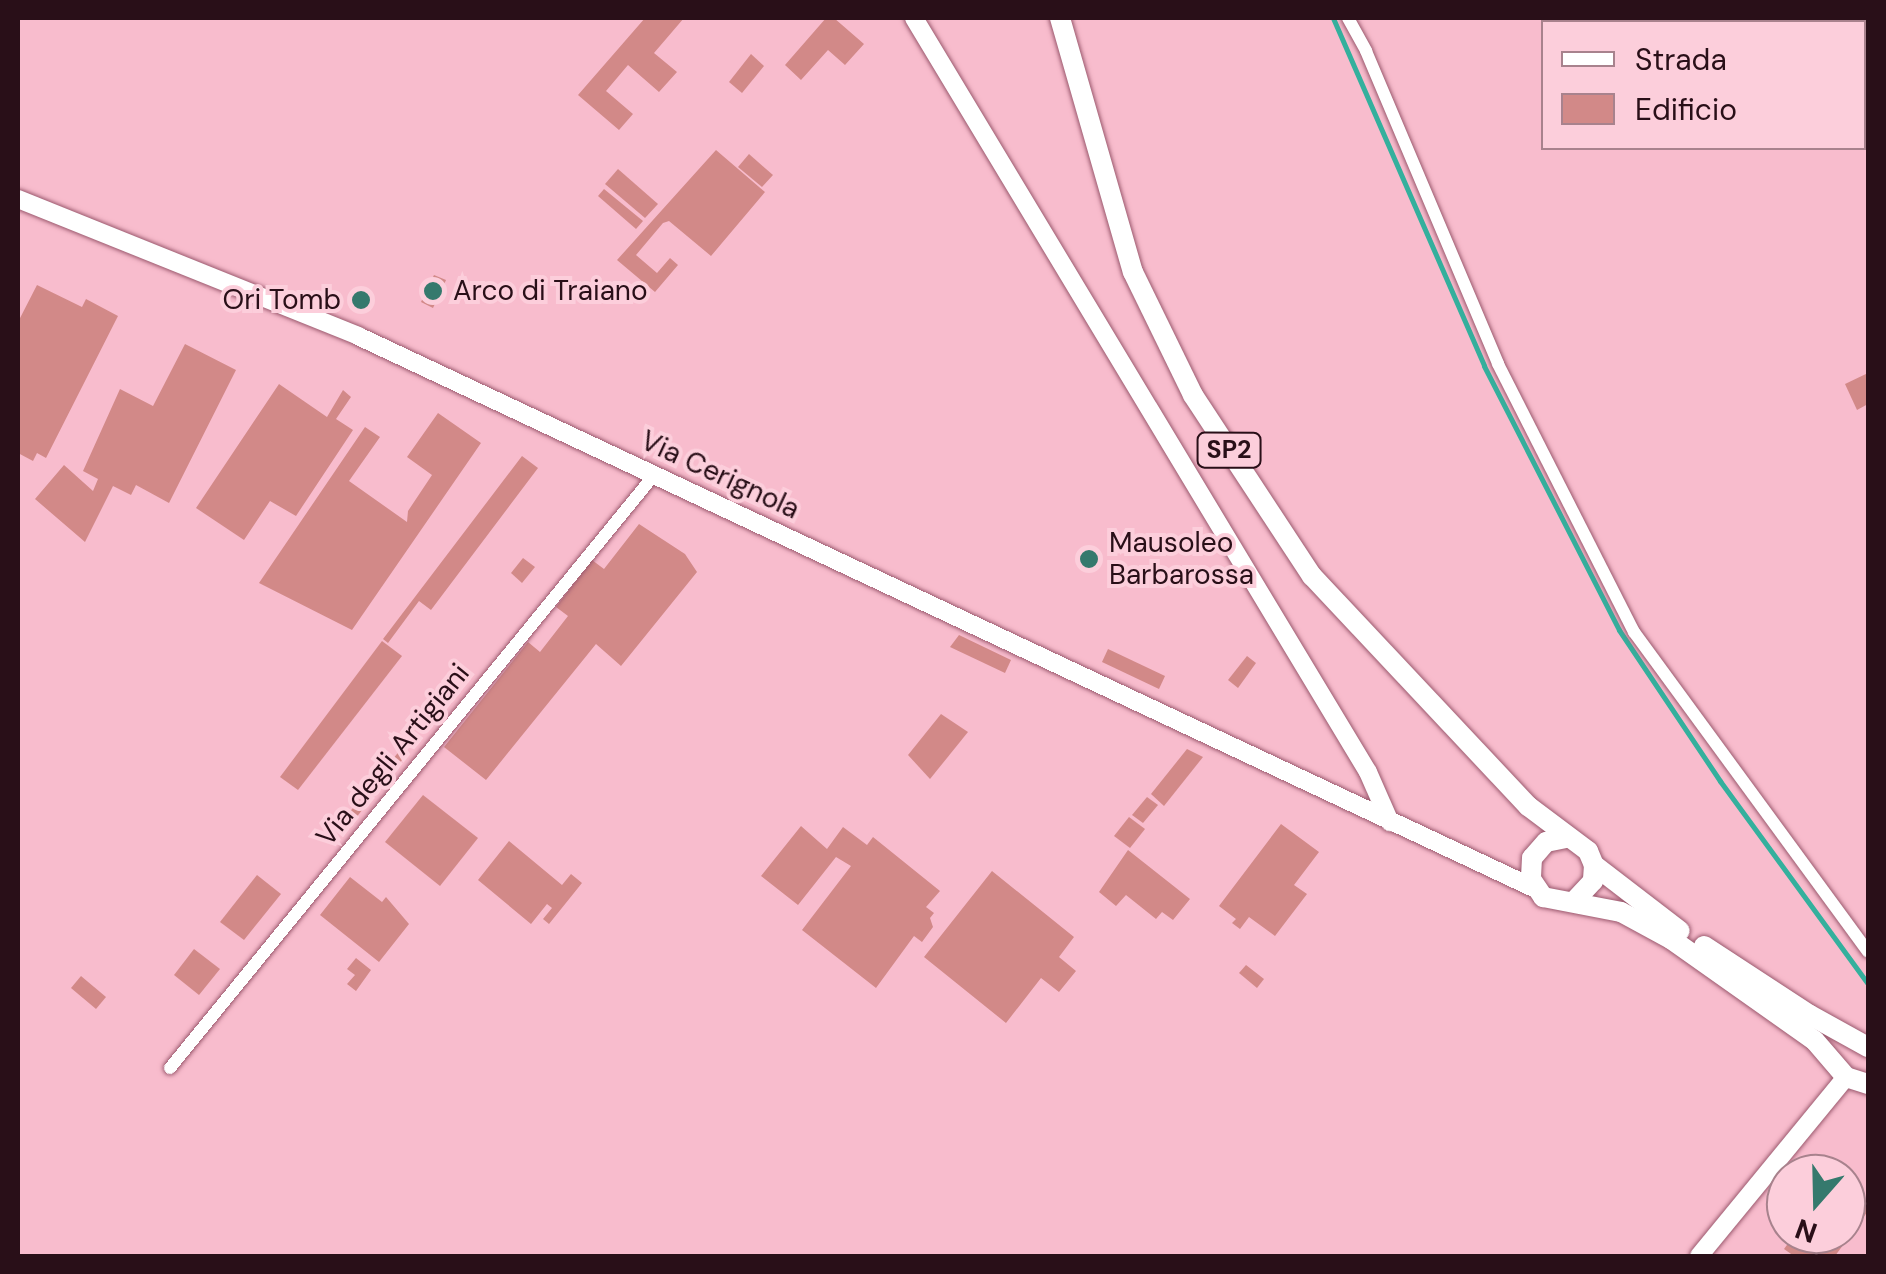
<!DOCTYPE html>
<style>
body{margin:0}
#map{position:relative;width:1886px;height:1274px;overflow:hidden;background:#f8bccd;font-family:"DM Sans",sans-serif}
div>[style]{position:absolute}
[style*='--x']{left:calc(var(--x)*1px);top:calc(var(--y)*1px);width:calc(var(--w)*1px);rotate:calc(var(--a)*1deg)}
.stream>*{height:5px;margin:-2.5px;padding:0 2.5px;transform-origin:2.5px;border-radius:2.5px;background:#34b09d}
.building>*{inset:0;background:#d28988}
.roads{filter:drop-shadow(0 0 2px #9b596e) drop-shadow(0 0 2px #9b596e)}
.street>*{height:12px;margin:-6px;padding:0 6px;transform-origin:6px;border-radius:6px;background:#fff}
.secondary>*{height:18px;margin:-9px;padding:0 9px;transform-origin:9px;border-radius:9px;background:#fff}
.primary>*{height:20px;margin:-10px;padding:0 10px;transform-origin:10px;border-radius:10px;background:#fff}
.dots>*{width:28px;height:28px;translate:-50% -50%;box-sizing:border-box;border:5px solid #fccedb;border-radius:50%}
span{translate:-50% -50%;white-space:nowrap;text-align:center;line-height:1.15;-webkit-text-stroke:8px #fccedb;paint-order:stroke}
.shield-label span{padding:2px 8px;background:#fccedb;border:2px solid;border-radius:8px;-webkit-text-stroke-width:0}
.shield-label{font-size:25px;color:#290f18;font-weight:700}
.poi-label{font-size:28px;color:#290f18}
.left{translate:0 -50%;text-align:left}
.right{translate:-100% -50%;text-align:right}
.street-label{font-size:28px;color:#290f18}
.frame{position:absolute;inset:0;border:20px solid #290f18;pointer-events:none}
.legend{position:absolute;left:1541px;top:20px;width:325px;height:130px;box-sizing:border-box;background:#fccedb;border:2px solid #a8828d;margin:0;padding:12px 18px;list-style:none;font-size:30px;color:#290f18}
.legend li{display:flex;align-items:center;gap:20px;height:50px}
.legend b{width:50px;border:2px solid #a8828d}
.north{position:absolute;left:1766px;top:1154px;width:100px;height:100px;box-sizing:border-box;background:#fccedb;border:2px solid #a8828d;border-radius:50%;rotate:200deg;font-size:28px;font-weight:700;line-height:40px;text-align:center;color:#290f18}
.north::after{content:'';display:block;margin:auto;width:35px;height:45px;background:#35796d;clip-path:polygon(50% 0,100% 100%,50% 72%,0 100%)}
</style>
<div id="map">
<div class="stream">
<div style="--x:1333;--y:18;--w:379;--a:66.5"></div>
<div style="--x:1484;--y:366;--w:297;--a:62.9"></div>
<div style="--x:1619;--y:630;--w:182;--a:56.2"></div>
<div style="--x:1720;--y:781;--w:251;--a:53.9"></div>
</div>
<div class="building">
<div style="clip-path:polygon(645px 18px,684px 18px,654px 53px,677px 72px,659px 92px,628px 65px,606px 91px,633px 114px,619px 130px,578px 95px)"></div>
<div style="clip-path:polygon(826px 18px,834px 18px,864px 44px,845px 65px,828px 50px,801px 80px,785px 65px)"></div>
<div style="clip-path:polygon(751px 54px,764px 66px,742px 93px,729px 82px)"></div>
<div style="clip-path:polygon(716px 150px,765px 192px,711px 256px,669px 221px,663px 223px,636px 255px,657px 273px,670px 258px,678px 265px,655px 292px,617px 260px)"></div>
<div style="clip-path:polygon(749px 154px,773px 175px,762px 187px,738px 167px)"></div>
<div style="clip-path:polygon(618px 169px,658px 204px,645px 218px,605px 184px)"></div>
<div style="clip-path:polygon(604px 189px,643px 221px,636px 229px,598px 196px)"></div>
<div style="clip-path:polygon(434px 275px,446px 280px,433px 308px,421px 302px)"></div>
<div style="clip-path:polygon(37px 285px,82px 307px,86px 299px,118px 316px,46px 458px,37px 453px,33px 461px,18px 453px,18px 322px)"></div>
<div style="clip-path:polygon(185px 344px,236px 370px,169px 503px,136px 485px,131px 495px,113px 486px,85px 542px,35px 499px,64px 465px,93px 491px,98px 479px,83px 471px,120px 389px,153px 406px)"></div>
<div style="clip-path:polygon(1868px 373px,1868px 404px,1857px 410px,1845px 384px)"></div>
<div style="clip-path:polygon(279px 384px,327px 417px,343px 390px,351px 397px,336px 419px,353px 430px,296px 516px,270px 501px,244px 540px,196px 508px)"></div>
<div style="clip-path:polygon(438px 413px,481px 443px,352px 630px,259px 583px,365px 427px,380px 437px,349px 481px,407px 522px,408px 511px,432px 475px,407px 457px)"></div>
<div style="clip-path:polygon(522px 456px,538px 468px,431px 610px,419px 601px,388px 643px,383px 639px)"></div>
<div style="clip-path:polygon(639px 524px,685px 554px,697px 572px,621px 666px,596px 644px,486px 780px,444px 747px,528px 642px,540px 652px,568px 616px,556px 607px,592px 560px,604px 569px)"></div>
<div style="clip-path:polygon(523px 558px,535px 567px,522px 583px,511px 573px)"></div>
<div style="clip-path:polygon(959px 635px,1011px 660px,1005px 673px,950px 647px)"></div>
<div style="clip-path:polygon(382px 641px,402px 656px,298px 790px,280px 777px)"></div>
<div style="clip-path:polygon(1108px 649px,1165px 676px,1159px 689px,1102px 662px)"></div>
<div style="clip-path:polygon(1247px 656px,1256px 663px,1238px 688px,1228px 680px)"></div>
<div style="clip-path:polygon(941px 714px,968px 732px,930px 779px,908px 755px)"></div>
<div style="clip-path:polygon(401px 749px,407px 754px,355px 819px,348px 814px)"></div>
<div style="clip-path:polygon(1187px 749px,1203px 757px,1164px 806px,1151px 794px)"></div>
<div style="clip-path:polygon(423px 795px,478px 838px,440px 886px,385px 842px)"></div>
<div style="clip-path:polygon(1147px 797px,1158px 805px,1143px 823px,1132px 815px)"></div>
<div style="clip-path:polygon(1129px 817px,1145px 829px,1130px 848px,1114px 836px)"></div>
<div style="clip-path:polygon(1281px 824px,1319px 852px,1294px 885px,1307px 894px,1275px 936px,1249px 917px,1240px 929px,1232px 923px,1236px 919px,1219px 906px)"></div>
<div style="clip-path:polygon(801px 826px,827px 849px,843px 827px,867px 845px,873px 837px,940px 891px,926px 907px,934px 913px,930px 918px,933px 927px,922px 942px,914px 936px,876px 988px,802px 930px,851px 866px,836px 857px,798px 905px,761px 876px)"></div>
<div style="clip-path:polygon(509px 841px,562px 885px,571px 874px,582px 883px,549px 924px,543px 919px,552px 908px,547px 904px,531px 924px,478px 880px)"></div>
<div style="clip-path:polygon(1128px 850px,1190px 899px,1173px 920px,1162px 912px,1156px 919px,1126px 895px,1116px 906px,1099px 892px)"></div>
<div style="clip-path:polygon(992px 871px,1074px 937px,1059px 957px,1076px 971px,1059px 992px,1041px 978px,1006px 1023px,924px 957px)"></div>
<div style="clip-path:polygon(257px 875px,281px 894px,244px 940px,220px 922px)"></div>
<div style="clip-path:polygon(350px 877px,382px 902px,386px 897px,409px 924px,379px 962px,320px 915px)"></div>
<div style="clip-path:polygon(194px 949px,220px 969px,199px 995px,174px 975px)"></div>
<div style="clip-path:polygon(356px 958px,371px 970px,356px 991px,347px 984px,355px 975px,347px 969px)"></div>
<div style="clip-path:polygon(1246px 965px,1264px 979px,1257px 988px,1239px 973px)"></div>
<div style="clip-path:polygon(81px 976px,106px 997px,96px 1009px,71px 988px)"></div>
<div style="clip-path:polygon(1846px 1185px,1868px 1202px,1868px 1211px,1835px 1256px,1794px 1256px,1784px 1249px,1795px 1234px,1846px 1234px)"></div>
</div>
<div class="roads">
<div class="street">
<div style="--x:1348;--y:18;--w:38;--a:61"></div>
<div style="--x:1366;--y:51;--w:340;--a:67.1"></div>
<div style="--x:1498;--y:364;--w:301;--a:63.1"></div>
<div style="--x:1634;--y:632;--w:396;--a:53.8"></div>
<div style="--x:170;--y:1068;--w:767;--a:-50.77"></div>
</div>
<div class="secondary">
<div style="--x:914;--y:18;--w:880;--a:58.95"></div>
<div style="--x:1368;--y:772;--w:55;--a:66.3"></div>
<div style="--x:18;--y:199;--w:367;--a:21.9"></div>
<div style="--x:358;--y:336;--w:1301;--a:25.15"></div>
<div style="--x:1699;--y:1256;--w:232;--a:-50.6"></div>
</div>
<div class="primary">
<div style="--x:1060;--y:18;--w:264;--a:74"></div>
<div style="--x:1133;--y:272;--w:137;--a:64"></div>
<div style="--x:1193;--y:395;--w:217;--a:56.7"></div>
<div style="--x:1312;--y:576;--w:316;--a:46.8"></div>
<div style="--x:1528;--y:806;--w:75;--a:36.9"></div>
<div style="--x:1588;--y:851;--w:15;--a:67"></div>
<div style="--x:1594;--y:865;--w:16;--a:94"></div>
<div style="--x:1593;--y:881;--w:26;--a:133"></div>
<div style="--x:1566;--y:838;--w:20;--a:169"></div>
<div style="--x:1546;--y:842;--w:21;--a:131"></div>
<div style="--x:1532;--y:858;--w:21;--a:93"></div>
<div style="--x:1531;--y:879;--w:22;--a:56"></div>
<div style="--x:1543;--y:897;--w:79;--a:10.9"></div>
<div style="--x:1621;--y:912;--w:57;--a:28.4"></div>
<div style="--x:1671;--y:939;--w:176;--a:35.3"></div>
<div style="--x:1815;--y:1041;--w:48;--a:49.3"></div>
<div style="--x:1846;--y:1077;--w:23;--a:18"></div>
<div style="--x:1594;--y:865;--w:108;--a:37.5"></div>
<div style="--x:1704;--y:946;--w:126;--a:33.1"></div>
<div style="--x:1810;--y:1015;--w:66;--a:28.9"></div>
</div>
</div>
<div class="dots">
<div style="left:433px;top:291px;background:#35796d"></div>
<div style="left:361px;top:300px;background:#35796d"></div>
<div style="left:1089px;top:559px;background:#35796d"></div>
</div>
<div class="shield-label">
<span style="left:1229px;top:450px">SP2</span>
</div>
<div class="poi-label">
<span class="left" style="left:453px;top:291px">Arco di Traiano</span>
<span class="right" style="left:341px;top:300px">Ori Tomb</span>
<span class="left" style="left:1109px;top:559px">Mausoleo<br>Barbarossa</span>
</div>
<div class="street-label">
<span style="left:720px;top:475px;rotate:25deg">Via Cerignola</span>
<span style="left:393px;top:755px;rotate:-51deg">Via degli Artigiani</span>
</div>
<div class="frame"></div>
<ul class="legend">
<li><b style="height:12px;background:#fff"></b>Strada</li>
<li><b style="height:28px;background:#d28988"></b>Edificio</li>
</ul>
<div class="north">N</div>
</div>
